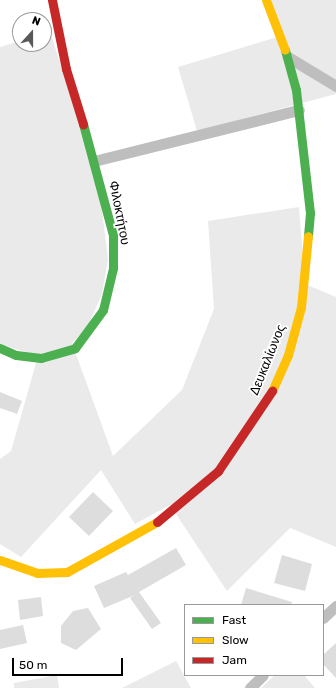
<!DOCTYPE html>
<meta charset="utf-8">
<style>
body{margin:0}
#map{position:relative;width:336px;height:688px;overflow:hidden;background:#fff;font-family:Rubik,sans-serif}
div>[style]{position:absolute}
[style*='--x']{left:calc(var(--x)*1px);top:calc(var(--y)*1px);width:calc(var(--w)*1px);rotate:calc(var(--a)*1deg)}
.green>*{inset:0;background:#eaeaea}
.building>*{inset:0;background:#ddd}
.street>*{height:11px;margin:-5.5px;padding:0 5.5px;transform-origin:5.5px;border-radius:5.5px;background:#bebebe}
.fast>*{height:9px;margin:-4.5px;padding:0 4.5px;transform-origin:4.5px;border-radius:4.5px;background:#4caf50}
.slow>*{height:9px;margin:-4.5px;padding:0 4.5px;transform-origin:4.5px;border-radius:4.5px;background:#ffc107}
.jam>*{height:9px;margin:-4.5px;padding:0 4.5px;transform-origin:4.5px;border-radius:4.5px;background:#c62828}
span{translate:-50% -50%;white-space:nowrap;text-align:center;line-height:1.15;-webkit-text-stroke:3.5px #fff;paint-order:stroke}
.street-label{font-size:13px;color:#000}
.legend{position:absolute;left:184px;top:604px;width:140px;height:72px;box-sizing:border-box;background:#fff;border:1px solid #999;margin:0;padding:5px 7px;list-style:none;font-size:12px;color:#000}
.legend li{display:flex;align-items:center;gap:8px;height:20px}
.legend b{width:20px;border:1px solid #999}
.north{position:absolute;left:12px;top:12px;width:40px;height:40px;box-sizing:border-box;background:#fff;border:1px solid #999;border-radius:50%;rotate:21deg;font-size:11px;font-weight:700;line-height:16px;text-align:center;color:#000}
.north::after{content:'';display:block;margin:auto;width:14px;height:18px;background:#595959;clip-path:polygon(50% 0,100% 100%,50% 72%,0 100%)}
.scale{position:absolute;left:12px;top:658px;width:111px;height:18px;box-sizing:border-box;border:2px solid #000;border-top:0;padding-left:5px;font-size:12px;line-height:14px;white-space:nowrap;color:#000;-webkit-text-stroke:3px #fff;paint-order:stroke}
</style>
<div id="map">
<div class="green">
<div style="clip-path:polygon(271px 0,336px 0,336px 94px,197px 131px,178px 67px,284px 35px)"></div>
<div style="clip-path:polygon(50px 32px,98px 178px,108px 259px,102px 294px,87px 328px,72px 343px,113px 456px,182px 390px,214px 309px,208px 221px,299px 207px,305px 284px,336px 297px,336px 547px,290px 528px,227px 591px,170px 505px,135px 524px,101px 470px,21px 557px,0 544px,0 459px,11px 451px,38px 356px,0 344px,0 47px,20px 41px,20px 44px,44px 44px,44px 34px)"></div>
<div style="clip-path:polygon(176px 661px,191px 688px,122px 688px)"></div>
<div style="clip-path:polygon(57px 675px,59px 688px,14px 688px,14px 683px)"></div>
<div style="clip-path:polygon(275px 675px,304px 675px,315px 688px,261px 688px)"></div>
</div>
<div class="building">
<div style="clip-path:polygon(0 392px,22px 401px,17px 414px,0 408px)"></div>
<div style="clip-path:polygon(93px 492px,113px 511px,89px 536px,69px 517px)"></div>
<div style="clip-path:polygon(176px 548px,186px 565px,139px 592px,161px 623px,152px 629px,130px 598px,135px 595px,104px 608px,94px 586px,126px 572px,128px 575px)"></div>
<div style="clip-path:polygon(282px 555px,312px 564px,305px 591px,274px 583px)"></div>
<div style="clip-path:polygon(246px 588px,292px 602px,291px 605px,241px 605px)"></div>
<div style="clip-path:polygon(41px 597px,43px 616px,20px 620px,18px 600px)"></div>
<div style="clip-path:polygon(88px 608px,101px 629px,76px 650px,61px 643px,61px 626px,73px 611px)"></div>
<div style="clip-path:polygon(23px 625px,27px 643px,0 649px,0 630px)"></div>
<div style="clip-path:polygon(336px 643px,336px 678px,323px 664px,323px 655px)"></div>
</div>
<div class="street">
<div style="--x:288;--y:57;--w:56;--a:31.1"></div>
<div style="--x:94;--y:161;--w:211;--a:-14"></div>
<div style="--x:323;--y:618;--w:18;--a:-43"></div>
<div style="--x:250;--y:688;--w:18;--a:-45"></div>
</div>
<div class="fast">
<div style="--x:285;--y:50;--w:41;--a:74.6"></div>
<div style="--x:296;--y:90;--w:124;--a:83.5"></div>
<div style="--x:310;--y:213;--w:23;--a:95"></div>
<div style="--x:0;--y:348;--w:17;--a:24"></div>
<div style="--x:16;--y:355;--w:25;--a:7"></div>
<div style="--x:41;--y:358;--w:35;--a:-16"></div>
<div style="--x:75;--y:348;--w:47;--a:-53.6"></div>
<div style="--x:103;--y:310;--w:43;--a:-76.6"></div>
<div style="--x:113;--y:268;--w:33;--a:-90"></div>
<div style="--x:113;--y:235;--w:115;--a:-105.1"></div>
</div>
<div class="slow">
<div style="--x:266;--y:0;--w:53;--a:69.2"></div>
<div style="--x:272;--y:391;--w:39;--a:-66"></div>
<div style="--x:288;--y:355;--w:50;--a:-74.8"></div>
<div style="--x:301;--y:307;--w:71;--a:-84.4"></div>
<div style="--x:0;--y:560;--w:39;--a:19"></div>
<div style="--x:37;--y:573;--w:30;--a:-2"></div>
<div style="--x:67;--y:572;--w:103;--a:-29.1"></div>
</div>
<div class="jam">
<div style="--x:52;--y:0;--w:70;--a:78.5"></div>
<div style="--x:66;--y:69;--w:58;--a:72.8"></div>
<div style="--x:157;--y:522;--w:80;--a:-39.9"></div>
<div style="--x:218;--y:471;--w:97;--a:-56"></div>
</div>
<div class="street-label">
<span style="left:119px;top:213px;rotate:79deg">Φιλοκτήτου</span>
<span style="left:268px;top:360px;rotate:-68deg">Δευκαλίωνος</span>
</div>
<ul class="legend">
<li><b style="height:5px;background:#4caf50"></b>Fast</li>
<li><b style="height:5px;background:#ffc107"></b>Slow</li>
<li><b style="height:5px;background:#c62828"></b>Jam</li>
</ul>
<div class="north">N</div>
<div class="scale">50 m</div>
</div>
